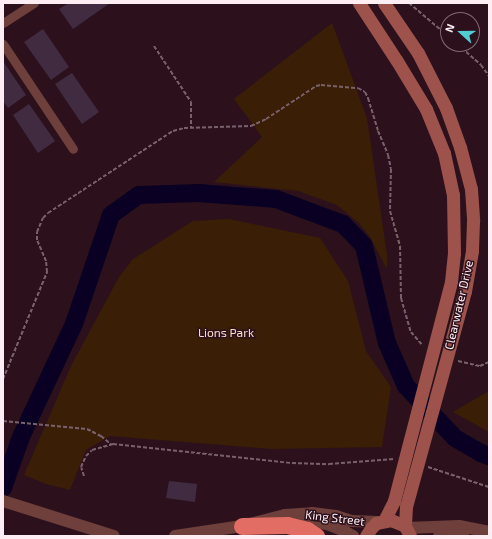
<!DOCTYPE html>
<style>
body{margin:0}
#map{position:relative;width:492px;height:539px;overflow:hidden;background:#2c111c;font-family:"Exo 2",sans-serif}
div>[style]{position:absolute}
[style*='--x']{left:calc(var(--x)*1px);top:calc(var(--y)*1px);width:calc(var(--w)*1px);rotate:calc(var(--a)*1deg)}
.green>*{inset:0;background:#3a1e06}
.river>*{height:18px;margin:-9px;padding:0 9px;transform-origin:9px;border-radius:9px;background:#0a0023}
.building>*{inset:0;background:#402b41}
.path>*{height:2px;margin-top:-1px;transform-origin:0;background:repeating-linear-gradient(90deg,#786169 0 4px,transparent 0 6px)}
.minor>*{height:9px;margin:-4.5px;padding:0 4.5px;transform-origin:4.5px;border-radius:4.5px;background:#6e3f3b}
.tertiary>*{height:12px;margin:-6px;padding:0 6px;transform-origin:6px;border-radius:6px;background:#6e3f3b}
.secondary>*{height:13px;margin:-6.5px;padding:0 6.5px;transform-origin:6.5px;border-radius:6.5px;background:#9d524c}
.motorway>*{height:17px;margin:-8.5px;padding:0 8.5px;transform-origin:8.5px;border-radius:8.5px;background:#e26d64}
span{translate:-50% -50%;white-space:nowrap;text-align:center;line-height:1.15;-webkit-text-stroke:3px #2c111c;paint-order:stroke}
.street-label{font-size:12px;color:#feeef3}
.park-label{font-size:12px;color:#fcdcc6}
.frame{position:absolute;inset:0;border:4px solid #feeef3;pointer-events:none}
.north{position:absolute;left:440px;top:12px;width:40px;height:40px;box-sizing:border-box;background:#2c111c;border:1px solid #806972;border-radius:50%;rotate:291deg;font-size:11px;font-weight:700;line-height:16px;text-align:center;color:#feeef3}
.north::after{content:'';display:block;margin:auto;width:14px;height:18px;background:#51ccd3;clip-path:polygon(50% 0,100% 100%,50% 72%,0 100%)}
</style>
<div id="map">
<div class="green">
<div style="clip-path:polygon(332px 23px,367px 118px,387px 255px,387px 269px,370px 237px,359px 223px,337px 205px,298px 191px,214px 182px,262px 137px,234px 99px)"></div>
<div style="clip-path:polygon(229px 219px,320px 238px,348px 281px,366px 351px,391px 387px,382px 447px,272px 449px,110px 436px,86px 450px,70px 490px,46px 484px,24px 475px,71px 366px,119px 277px,133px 259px,193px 221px)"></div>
<div style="clip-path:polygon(489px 391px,489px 432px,453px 412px,475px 399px)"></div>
</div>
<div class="river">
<div style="--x:3;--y:488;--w:54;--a:-70.6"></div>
<div style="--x:21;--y:437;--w:125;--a:-64.9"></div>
<div style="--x:74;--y:324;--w:115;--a:-71.3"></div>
<div style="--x:111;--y:215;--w:34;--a:-36"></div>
<div style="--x:139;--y:195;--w:59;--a:-1.9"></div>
<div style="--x:198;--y:193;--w:78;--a:4.4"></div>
<div style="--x:276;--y:199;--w:72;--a:20.5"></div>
<div style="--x:343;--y:224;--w:30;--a:46"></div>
<div style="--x:364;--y:246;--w:100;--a:76.7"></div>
<div style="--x:387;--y:343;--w:47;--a:66.2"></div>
<div style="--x:406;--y:386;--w:71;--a:46.7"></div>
<div style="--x:455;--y:438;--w:30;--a:30"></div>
<div style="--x:481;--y:453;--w:9;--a:21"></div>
</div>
<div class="building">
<div style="clip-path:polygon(69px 3px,110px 3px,73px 29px,59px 9px)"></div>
<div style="clip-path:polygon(43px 29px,69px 67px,51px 80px,24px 42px)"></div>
<div style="clip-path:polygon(3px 61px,26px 95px,8px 108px,3px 101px)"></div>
<div style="clip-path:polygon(72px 73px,99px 112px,82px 124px,55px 84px)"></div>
<div style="clip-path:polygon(29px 104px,55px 141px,38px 153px,13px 115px)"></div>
<div style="clip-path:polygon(169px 481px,197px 484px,195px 502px,166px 498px)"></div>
</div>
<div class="path">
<div style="--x:409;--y:3;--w:51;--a:40.2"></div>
<div style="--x:457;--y:44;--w:32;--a:41"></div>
<div style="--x:481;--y:65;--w:14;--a:54"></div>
<div style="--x:154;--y:46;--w:67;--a:56.5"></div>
<div style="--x:191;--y:102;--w:26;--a:90"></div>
<div style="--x:458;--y:361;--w:23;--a:13"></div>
<div style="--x:480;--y:366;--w:10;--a:-24"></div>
<div style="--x:3;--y:379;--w:116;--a:-67.6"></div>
<div style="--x:47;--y:272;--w:11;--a:-95"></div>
<div style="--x:46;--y:261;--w:23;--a:-113"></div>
<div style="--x:37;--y:240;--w:8;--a:-90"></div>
<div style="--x:37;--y:232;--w:15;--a:-67"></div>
<div style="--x:43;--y:218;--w:7;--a:-45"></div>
<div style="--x:48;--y:213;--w:149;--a:-33.3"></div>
<div style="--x:173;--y:131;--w:11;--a:-15"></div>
<div style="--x:184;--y:128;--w:67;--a:-1.7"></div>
<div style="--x:251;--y:126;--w:17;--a:-25"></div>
<div style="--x:266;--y:119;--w:60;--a:-33.4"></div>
<div style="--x:316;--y:86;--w:5;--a:-11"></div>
<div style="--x:321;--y:85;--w:37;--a:5"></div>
<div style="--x:358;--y:88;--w:8;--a:30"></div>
<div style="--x:365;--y:92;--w:7;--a:63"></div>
<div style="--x:368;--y:98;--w:34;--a:73"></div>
<div style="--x:378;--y:131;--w:26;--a:67"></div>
<div style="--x:388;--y:155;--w:14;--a:78"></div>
<div style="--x:391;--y:169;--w:42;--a:91.4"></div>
<div style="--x:390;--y:211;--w:36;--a:74"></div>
<div style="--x:400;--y:246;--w:52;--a:88.9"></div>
<div style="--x:401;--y:298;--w:35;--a:74"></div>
<div style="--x:411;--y:332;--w:18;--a:49"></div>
<div style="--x:3;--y:421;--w:84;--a:5.4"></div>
<div style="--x:87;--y:429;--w:16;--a:27"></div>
<div style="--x:101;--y:436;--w:13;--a:39"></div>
<div style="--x:428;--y:467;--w:64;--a:18.2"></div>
<div style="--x:84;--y:476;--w:9;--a:-108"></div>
<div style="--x:81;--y:467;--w:12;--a:-66"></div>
<div style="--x:86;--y:456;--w:8;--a:-45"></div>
<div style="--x:92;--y:450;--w:22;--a:-16"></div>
<div style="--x:113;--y:444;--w:180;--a:6.1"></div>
<div style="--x:292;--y:463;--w:37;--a:2"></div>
<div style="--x:329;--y:464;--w:65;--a:-4.4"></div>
</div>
<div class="minor">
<div style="--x:3;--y:23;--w:37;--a:-33"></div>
<div style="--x:3;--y:44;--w:126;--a:56.3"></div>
</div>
<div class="tertiary">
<div style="--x:3;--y:501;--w:116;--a:17.5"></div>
<div style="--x:307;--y:521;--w:20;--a:9"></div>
<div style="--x:327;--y:524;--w:16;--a:22"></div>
<div style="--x:342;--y:530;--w:13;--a:29"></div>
<div style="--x:407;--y:528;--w:52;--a:-2.2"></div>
<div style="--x:459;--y:526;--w:31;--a:11"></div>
<div style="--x:175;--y:536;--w:68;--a:-8.5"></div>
<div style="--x:242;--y:526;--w:44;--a:-14.3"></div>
<div style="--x:285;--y:515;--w:27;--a:-4"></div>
<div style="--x:312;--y:513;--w:24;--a:7"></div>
<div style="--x:336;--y:516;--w:16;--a:18"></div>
<div style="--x:351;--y:521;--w:28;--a:2"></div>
<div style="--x:439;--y:536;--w:10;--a:-11"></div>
<div style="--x:449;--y:534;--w:14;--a:0"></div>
</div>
<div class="secondary">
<div style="--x:359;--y:3;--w:69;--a:56.8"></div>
<div style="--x:397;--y:61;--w:56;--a:58.9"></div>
<div style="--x:426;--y:109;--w:48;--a:67.8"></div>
<div style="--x:444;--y:153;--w:43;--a:77.9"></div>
<div style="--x:453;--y:195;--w:58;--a:89"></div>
<div style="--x:454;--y:253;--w:29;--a:96"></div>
<div style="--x:451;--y:282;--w:226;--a:104.6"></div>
<div style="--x:394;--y:501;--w:22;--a:117"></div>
<div style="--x:384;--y:3;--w:60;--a:55.8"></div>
<div style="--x:418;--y:53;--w:62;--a:63"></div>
<div style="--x:446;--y:108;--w:41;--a:70.3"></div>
<div style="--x:460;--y:147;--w:43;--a:75.3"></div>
<div style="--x:471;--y:189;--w:32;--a:86"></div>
<div style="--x:473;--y:221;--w:30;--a:92"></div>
<div style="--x:472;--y:251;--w:41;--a:99.9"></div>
<div style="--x:465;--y:291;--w:223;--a:105.3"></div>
<div style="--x:406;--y:506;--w:20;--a:93"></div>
<div style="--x:366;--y:536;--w:9;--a:-58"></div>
<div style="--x:371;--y:528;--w:7;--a:-45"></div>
<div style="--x:376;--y:523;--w:15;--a:-11"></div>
<div style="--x:391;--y:520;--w:15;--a:23"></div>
<div style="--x:405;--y:526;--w:11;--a:63"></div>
</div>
<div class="motorway">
<div style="--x:242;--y:526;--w:45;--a:-1.3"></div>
<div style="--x:287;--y:525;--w:21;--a:14"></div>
<div style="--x:307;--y:530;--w:11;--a:34"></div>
</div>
<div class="street-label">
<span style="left:459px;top:305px;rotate:-77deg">Clearwater Drive</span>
<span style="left:335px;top:518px;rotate:7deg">King Street</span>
</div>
<div class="park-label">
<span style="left:226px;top:333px">Lions Park</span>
</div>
<div class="frame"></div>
<div class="north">N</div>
</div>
